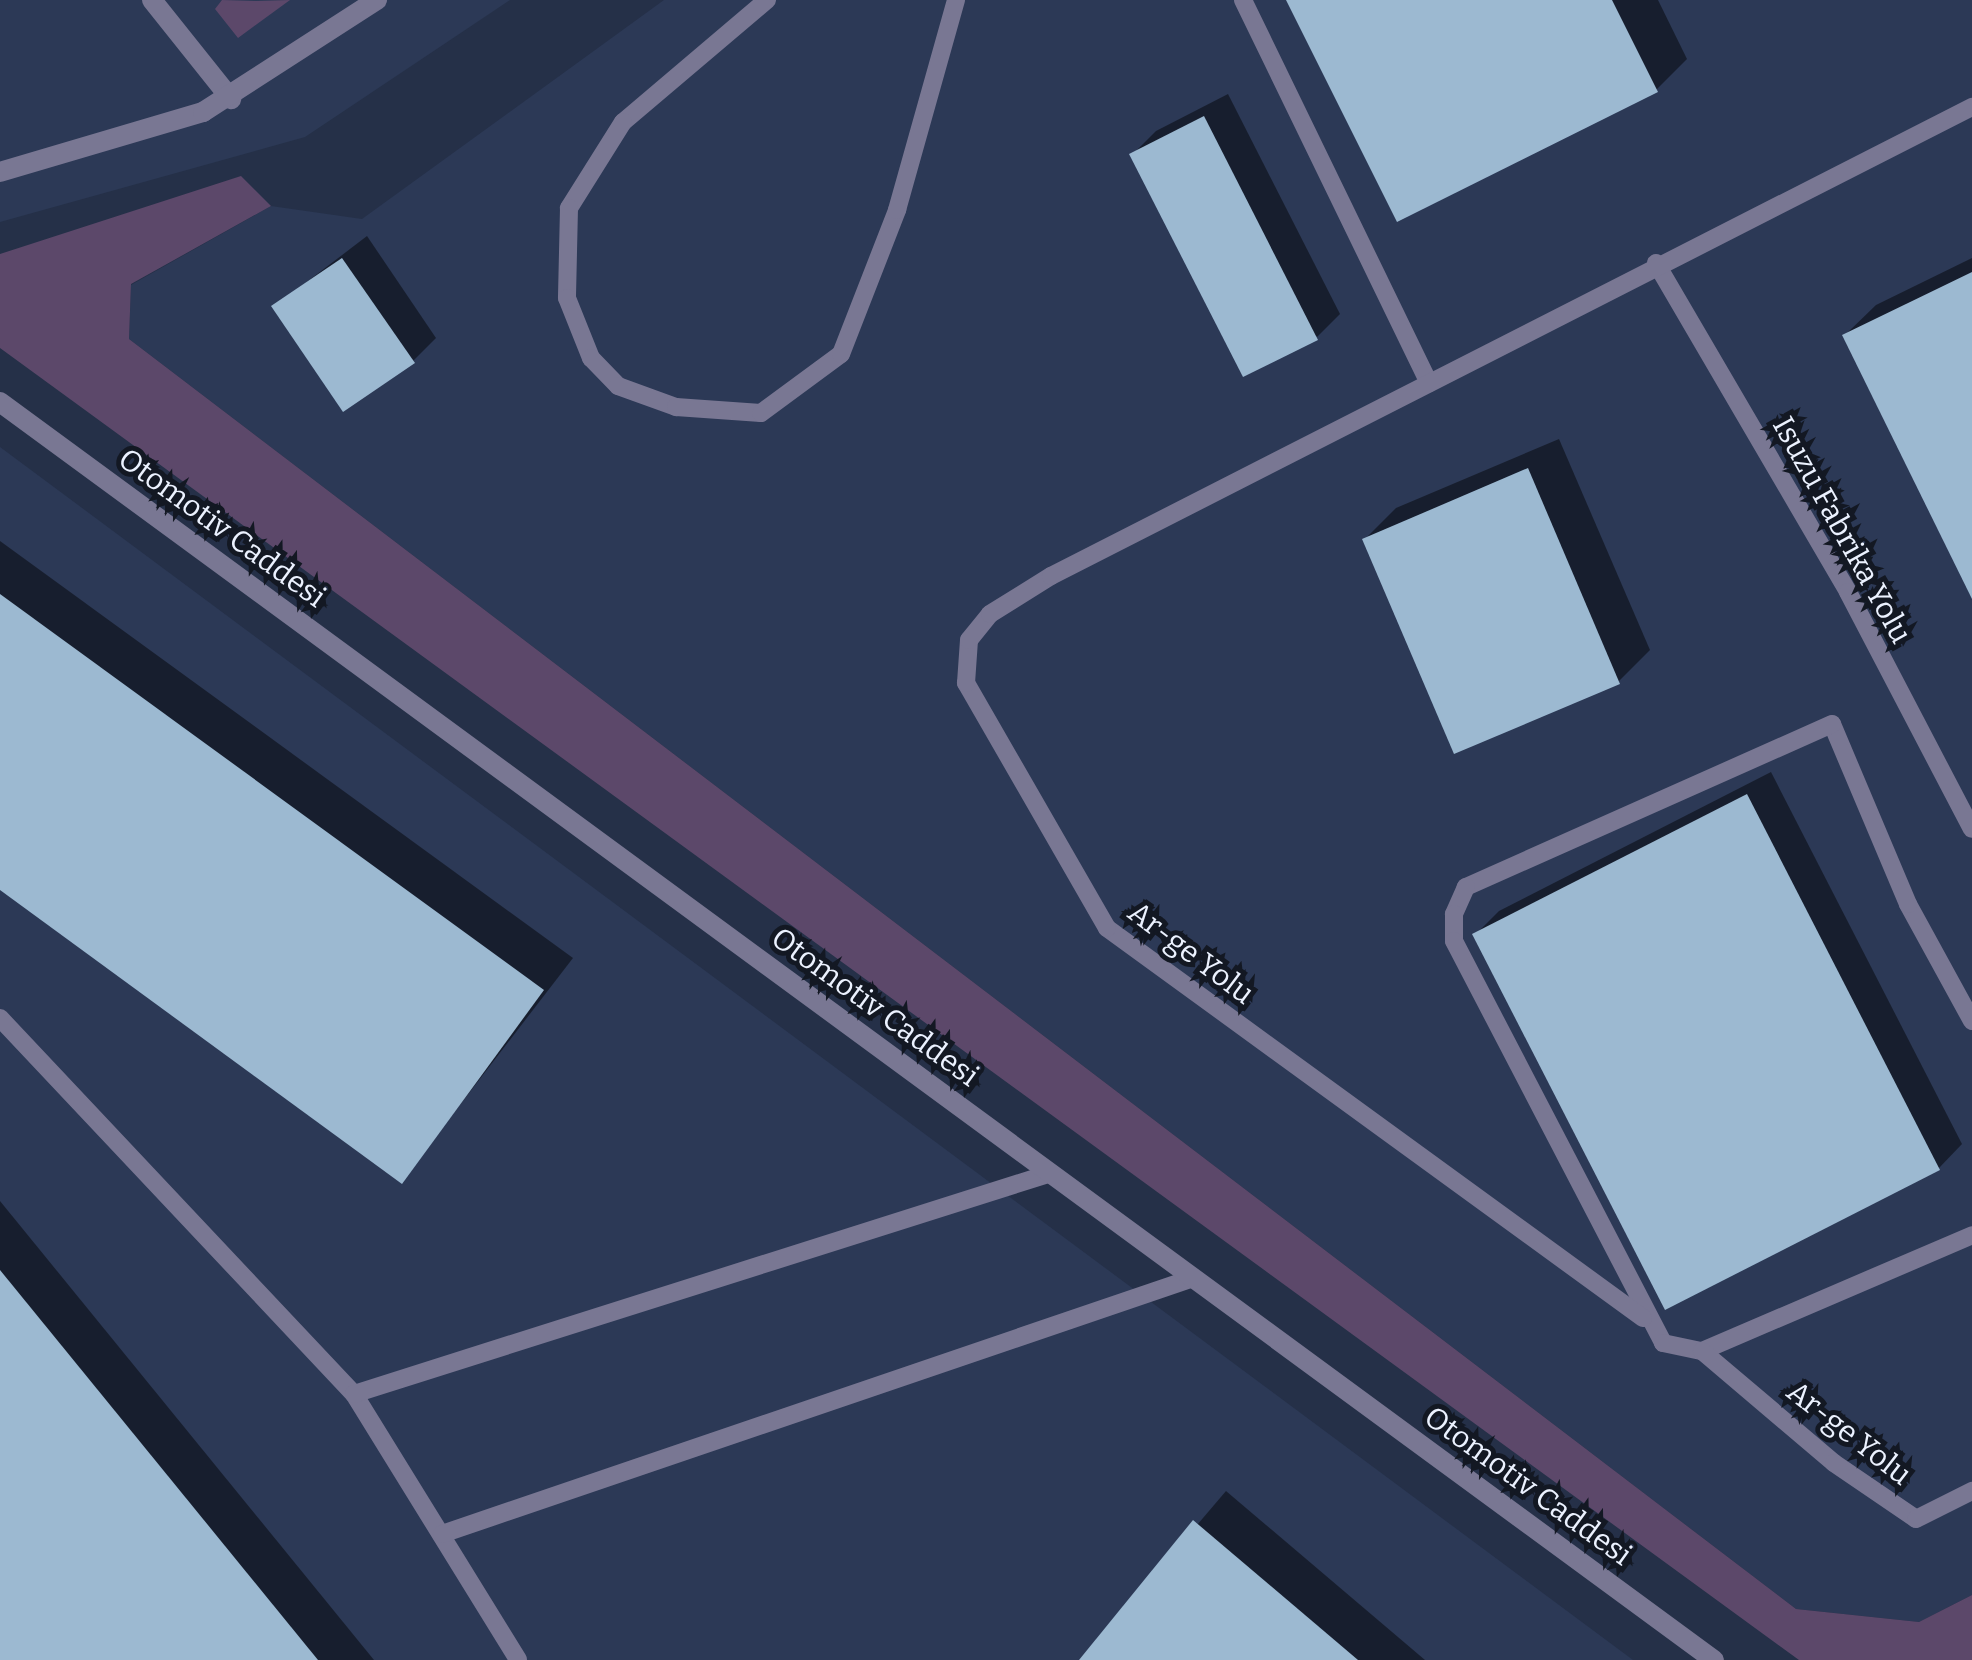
<!DOCTYPE html>
<style>
body{margin:0}
#map{position:relative;width:1972px;height:1660px;overflow:hidden;background:#253048;font-family:Bitter,serif}
div>[style]{position:absolute}
[style*='--x']{left:calc(var(--x)*1px);top:calc(var(--y)*1px);width:calc(var(--w)*1px);rotate:calc(var(--a)*1deg)}
.built>*{inset:0;background:#2c3956}
.green>*{inset:0;background:#5c486a}
.shadow>*{inset:0;background:#0007}
.building>*{inset:0;background:#9cb9d1}
.service>*{height:18px;margin:-9px;padding:0 9px;transform-origin:9px;border-radius:9px;background:#797793}
.tertiary>*{height:20px;margin:-10px;padding:0 10px;transform-origin:10px;border-radius:10px;background:#797793}
span{translate:-50% -50%;white-space:nowrap;text-align:center;line-height:1.15;-webkit-text-stroke:10px #131823;paint-order:stroke}
.street-label{font-size:30px;color:#ecf2ff}
</style>
<div id="map">
<div class="built">
<div style="clip-path:polygon(0 0,510px 0,305px 137px,0 222px)"></div>
<div style="clip-path:polygon(664px 0,1972px 0,1972px 1595px,1919px 1622px,1796px 1609px,129px 339px,131px 285px,271px 206px,362px 219px)"></div>
<div style="clip-path:polygon(0 447px,1633px 1660px,0 1660px)"></div>
</div>
<div class="green">
<div style="clip-path:polygon(222px 0,256px 1px,290px 0,238px 38px,215px 9px)"></div>
<div style="clip-path:polygon(241px 176px,271px 206px,131px 284px,129px 339px,1796px 1609px,1919px 1622px,1972px 1595px,1972px 1660px,1799px 1660px,0 348px,0 254px)"></div>
</div>
<div class="shadow">
<div style="clip-path:polygon(1289px 0,1658px 0,1687px 59px,1656px 90px)"></div>
<div style="clip-path:polygon(1228px 94px,1340px 314px,1317px 337px,1132px 155px,1156px 131px)"></div>
<div style="clip-path:polygon(367px 236px,436px 338px,413px 361px,274px 307px)"></div>
<div style="clip-path:polygon(1972px 258px,1972px 593px,1845px 335px,1876px 305px)"></div>
<div style="clip-path:polygon(1559px 439px,1650px 650px,1619px 681px,1456px 751px,1365px 539px,1396px 508px)"></div>
<div style="clip-path:polygon(0 541px,573px 958px,402px 1180px,0 887px)"></div>
<div style="clip-path:polygon(1771px 772px,1962px 1144px,1939px 1168px,1475px 935px,1499px 911px)"></div>
<div style="clip-path:polygon(0 1201px,374px 1660px,0 1660px)"></div>
<div style="clip-path:polygon(1226px 1491px,1425px 1660px,1082px 1660px)"></div>
</div>
<div class="building">
<div style="clip-path:polygon(1286px 0,1612px 0,1658px 92px,1397px 222px)"></div>
<div style="clip-path:polygon(1204px 116px,1318px 340px,1243px 377px,1129px 154px)"></div>
<div style="clip-path:polygon(342px 258px,415px 363px,343px 412px,271px 306px)"></div>
<div style="clip-path:polygon(1972px 272px,1972px 599px,1842px 335px)"></div>
<div style="clip-path:polygon(1528px 468px,1620px 684px,1454px 754px,1362px 539px)"></div>
<div style="clip-path:polygon(0 594px,544px 990px,402px 1184px,0 890px)"></div>
<div style="clip-path:polygon(1747px 794px,1940px 1170px,1665px 1310px,1472px 934px)"></div>
<div style="clip-path:polygon(0 1270px,318px 1660px,0 1660px)"></div>
<div style="clip-path:polygon(1193px 1520px,1358px 1660px,1079px 1660px)"></div>
</div>
<div class="service">
<div style="--x:767;--y:0;--w:189;--a:139.7"></div>
<div style="--x:623;--y:122;--w:102;--a:122.1"></div>
<div style="--x:569;--y:208;--w:90;--a:91.3"></div>
<div style="--x:567;--y:298;--w:65;--a:68.2"></div>
<div style="--x:591;--y:358;--w:39;--a:46"></div>
<div style="--x:618;--y:386;--w:62;--a:19.9"></div>
<div style="--x:676;--y:407;--w:85;--a:4"></div>
<div style="--x:761;--y:413;--w:99;--a:-36.4"></div>
<div style="--x:841;--y:354;--w:155;--a:-68.7"></div>
<div style="--x:897;--y:210;--w:218;--a:-74.3"></div>
<div style="--x:1243;--y:0;--w:426;--a:64.1"></div>
<div style="--x:1656;--y:263;--w:381;--a:59.7"></div>
<div style="--x:1848;--y:592;--w:267;--a:62.4"></div>
<div style="--x:0;--y:1018;--w:516;--a:46.73"></div>
<div style="--x:354;--y:1394;--w:312;--a:58.3"></div>
<div style="--x:1972;--y:1021;--w:133;--a:-118.7"></div>
<div style="--x:1908;--y:904;--w:195;--a:-112.9"></div>
<div style="--x:1832;--y:724;--w:401;--a:156"></div>
<div style="--x:1466;--y:887;--w:30;--a:114"></div>
<div style="--x:1454;--y:914;--w:27;--a:90"></div>
<div style="--x:1454;--y:941;--w:453;--a:62.5"></div>
<div style="--x:1663;--y:1343;--w:40;--a:12"></div>
<div style="--x:1702;--y:1351;--w:294;--a:-23.2"></div>
<div style="--x:1643;--y:1318;--w:663;--a:-143.96"></div>
<div style="--x:1107;--y:928;--w:283;--a:-119.9"></div>
<div style="--x:966;--y:683;--w:43;--a:-86"></div>
<div style="--x:969;--y:640;--w:33;--a:-51"></div>
<div style="--x:990;--y:614;--w:72;--a:-31.9"></div>
<div style="--x:1051;--y:576;--w:1034;--a:-26.99"></div>
<div style="--x:1702;--y:1351;--w:173;--a:40.3"></div>
<div style="--x:1834;--y:1463;--w:99;--a:34.3"></div>
<div style="--x:1916;--y:1519;--w:63;--a:-26.6"></div>
<div style="--x:354;--y:1394;--w:731;--a:-17.59"></div>
<div style="--x:442;--y:1534;--w:793;--a:-18.82"></div>
</div>
<div class="tertiary">
<div style="--x:152;--y:0;--w:127;--a:51.4"></div>
<div style="--x:0;--y:172;--w:212;--a:-16.5"></div>
<div style="--x:203;--y:112;--w:207;--a:-32.8"></div>
<div style="--x:0;--y:402;--w:2126;--a:36.28"></div>
</div>
<div class="street-label">
<span style="left:222px;top:528px;rotate:36deg">Otomotiv Caddesi</span>
<span style="left:1842px;top:530px;rotate:61deg">Isuzu Fabrika Yolu</span>
<span style="left:1191px;top:953px;rotate:37deg">Ar-ge Yolu</span>
<span style="left:875px;top:1007px;rotate:36deg">Otomotiv Caddesi</span>
<span style="left:1849px;top:1433px;rotate:38deg">Ar-ge Yolu</span>
<span style="left:1528px;top:1486px;rotate:36deg">Otomotiv Caddesi</span>
</div>
</div>
